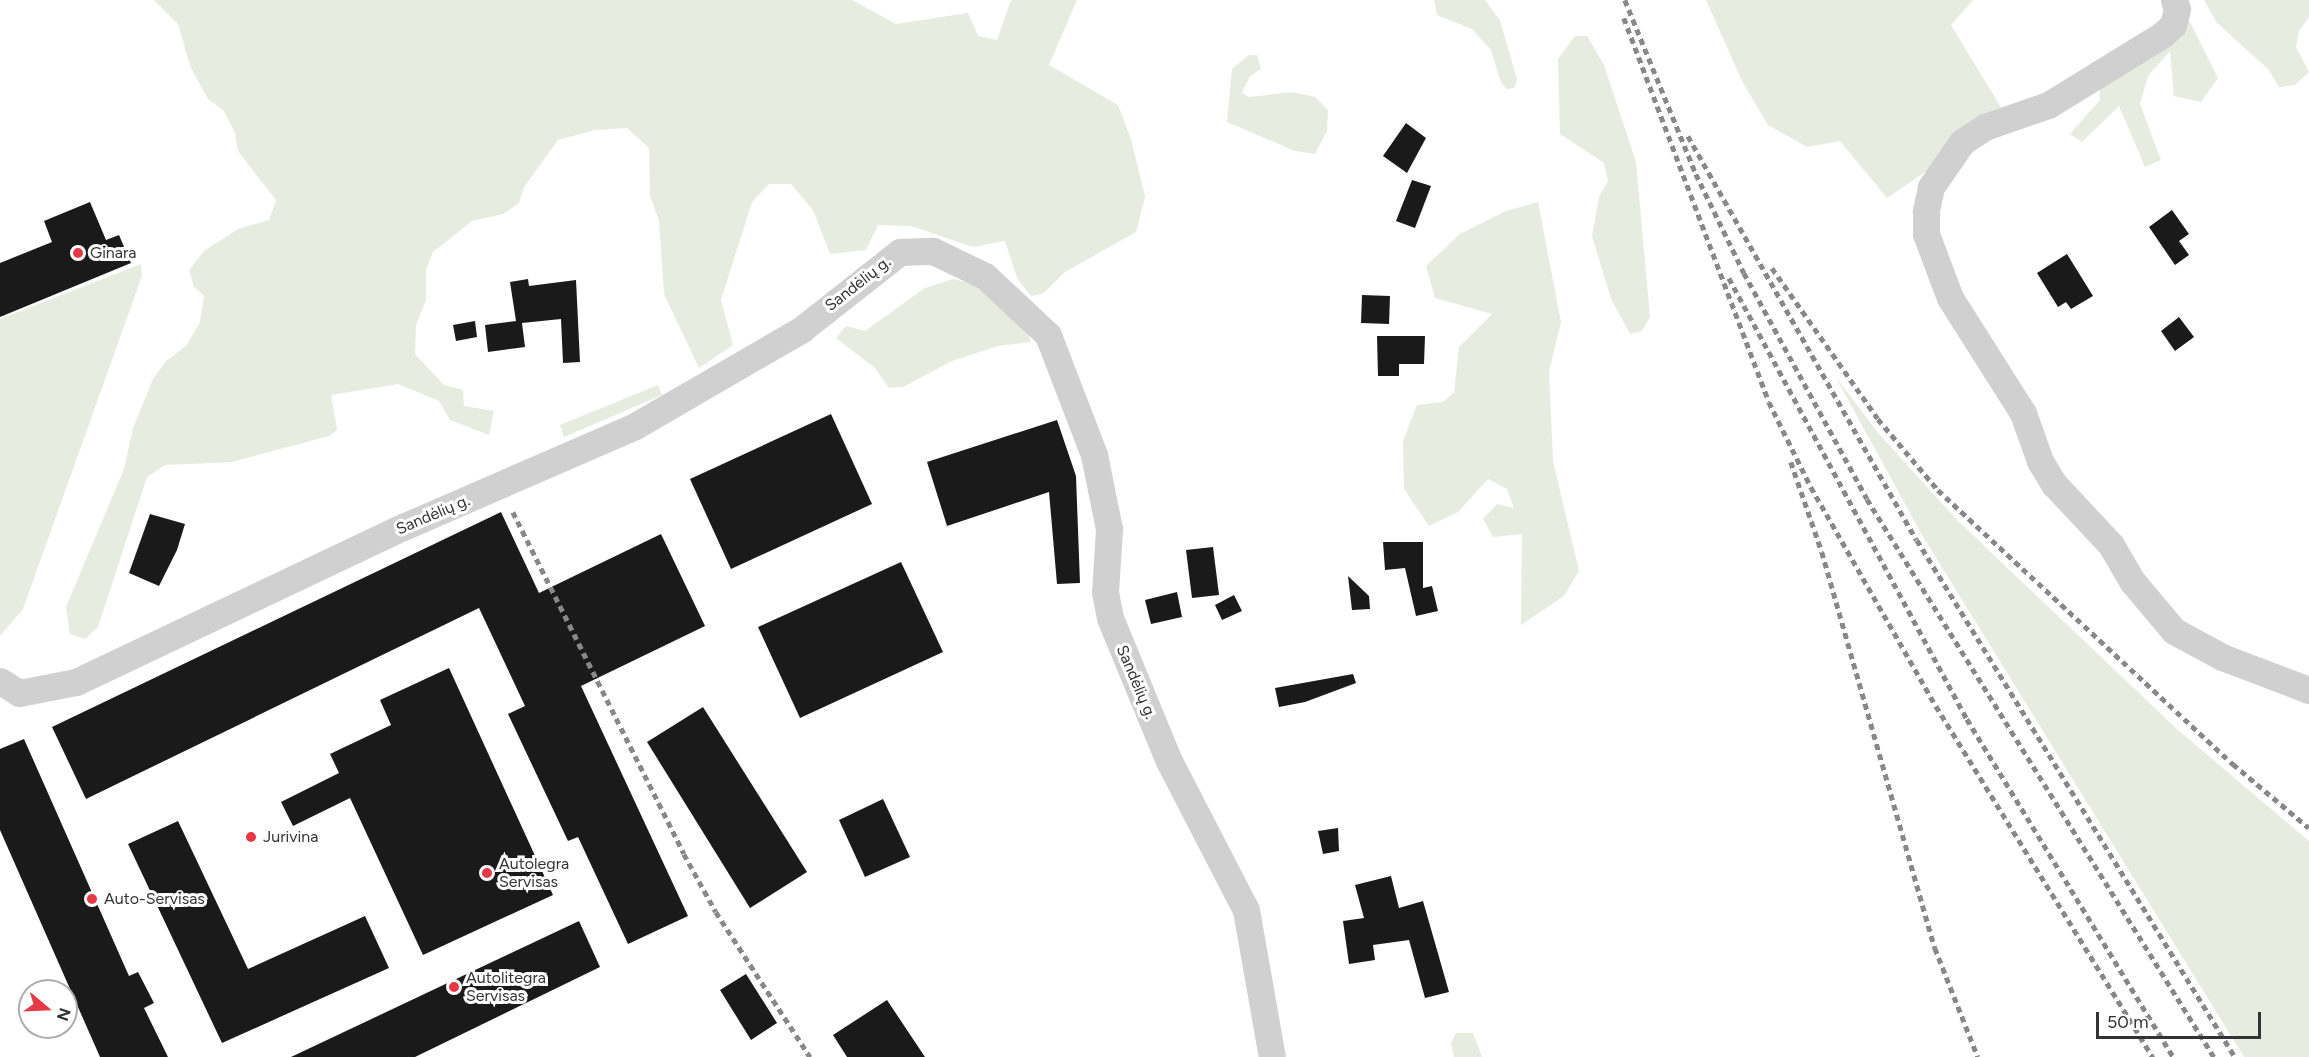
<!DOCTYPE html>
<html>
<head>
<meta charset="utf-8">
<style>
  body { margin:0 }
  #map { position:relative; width:2309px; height:1057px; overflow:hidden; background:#fff; font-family:Figtree,sans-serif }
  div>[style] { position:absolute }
  .green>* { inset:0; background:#e6ecdf }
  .building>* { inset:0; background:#1a1a1a }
  .minor>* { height:27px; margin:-13.5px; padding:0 13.5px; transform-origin:13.5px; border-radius:13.5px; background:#d0d0d0 }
  .rail>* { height:4.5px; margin-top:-2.25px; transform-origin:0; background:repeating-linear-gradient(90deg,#888 0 6px,transparent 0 10.5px) }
  .dots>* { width:16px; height:16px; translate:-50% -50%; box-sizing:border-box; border:3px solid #fff; border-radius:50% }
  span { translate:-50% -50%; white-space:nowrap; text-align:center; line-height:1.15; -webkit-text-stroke:6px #fff; paint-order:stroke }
  .poi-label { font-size:16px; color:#333 }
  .left { translate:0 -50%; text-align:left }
  .street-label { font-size:16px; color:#333 }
  .north { position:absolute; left:18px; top:979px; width:60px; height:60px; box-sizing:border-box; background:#fff; border:2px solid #adadad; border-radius:50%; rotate:109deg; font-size:16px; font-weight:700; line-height:24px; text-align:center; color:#333 }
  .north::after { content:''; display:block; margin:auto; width:21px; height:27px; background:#e63946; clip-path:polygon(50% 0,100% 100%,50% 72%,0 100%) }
  .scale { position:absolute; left:2096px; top:1012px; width:165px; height:27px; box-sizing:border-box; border:3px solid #333; border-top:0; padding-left:8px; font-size:18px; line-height:21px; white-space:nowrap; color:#333; -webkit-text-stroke:4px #fff; paint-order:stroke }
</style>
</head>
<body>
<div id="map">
  <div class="green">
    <div style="clip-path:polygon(154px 0,852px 0,896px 24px,968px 13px,978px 36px,997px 40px,1011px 0,1077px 0,1049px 65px,1118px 105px,1131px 139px,1145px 197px,1136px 232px,1065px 272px,1044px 293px,1031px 296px,1017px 278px,1005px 241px,973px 247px,911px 226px,878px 225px,866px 250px,830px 254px,813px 210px,791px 184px,769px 184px,752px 202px,721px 300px,733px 345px,699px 368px,664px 294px,659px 221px,650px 196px,649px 148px,627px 128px,595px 130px,558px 140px,524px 187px,519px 203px,503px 214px,472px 221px,433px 252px,426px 270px,426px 300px,416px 325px,415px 354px,444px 385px,463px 390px,464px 406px,494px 411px,489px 435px,450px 420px,439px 401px,398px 384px,331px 395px,337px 430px,329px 436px,232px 462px,165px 465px,147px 477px,98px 627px,85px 639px,70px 634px,66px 607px,124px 469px,133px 428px,153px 379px,166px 361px,186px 346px,200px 322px,204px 296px,194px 287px,189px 270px,204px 251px,238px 229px,269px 220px,276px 200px,238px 151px,235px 133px,224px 111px,208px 99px,190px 66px,178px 24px)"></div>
    <div style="clip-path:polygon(1434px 0,1485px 0,1500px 20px,1517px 80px,1514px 88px,1507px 89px,1501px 83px,1491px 50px,1472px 29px,1437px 15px)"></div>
    <div style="clip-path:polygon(1706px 0,1973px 0,1951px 25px,2002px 109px,1937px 164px,1887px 198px,1840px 141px,1807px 147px,1768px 125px,1742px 81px)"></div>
    <div style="clip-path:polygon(2179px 0,2218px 78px,2201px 102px,2174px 96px,2170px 51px,2148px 76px,2140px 104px,2161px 160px,2145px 167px,2119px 106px,2082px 142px,2070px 134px,2100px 100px,2098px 68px,2147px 34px)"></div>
    <div style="clip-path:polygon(2204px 0,2309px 0,2309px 17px,2299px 31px,2296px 47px,2309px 72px,2295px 85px,2279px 87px,2268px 69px,2217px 23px)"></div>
    <div style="clip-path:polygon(1575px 36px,1587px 36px,1604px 65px,1636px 162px,1650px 317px,1642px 331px,1630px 334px,1611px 299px,1592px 236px,1599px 197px,1608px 181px,1604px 163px,1560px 134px,1558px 59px)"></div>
    <div style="clip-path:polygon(1249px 55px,1257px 55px,1261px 69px,1250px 76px,1242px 93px,1249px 97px,1293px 92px,1315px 97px,1328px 110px,1327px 131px,1315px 154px,1295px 151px,1227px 122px,1232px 69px)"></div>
    <div style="clip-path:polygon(1538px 202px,1561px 322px,1549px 372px,1553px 461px,1579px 571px,1564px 596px,1521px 625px,1522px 534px,1493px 537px,1483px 519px,1497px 504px,1514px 508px,1507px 489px,1488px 479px,1458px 512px,1429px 526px,1404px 489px,1403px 441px,1417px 405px,1443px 402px,1454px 392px,1459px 347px,1492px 314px,1435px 298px,1426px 266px,1460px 234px,1506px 211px)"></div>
    <div style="clip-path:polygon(141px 264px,142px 276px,23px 609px,0 636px,0 319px)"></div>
    <div style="clip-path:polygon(953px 279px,980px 285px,1027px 330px,1031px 342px,998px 346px,952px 361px,903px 387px,889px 388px,875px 368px,836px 338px,846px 326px,865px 331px,925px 288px)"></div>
    <div style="clip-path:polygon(1835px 376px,1879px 434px,1957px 520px,2178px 730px,2309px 841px,2309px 1057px,2244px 1057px,1922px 535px)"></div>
    <div style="clip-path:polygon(658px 385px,662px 395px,564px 437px,560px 425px)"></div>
    <div style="clip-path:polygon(1456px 1033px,1473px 1033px,1482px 1057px,1454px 1057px,1451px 1043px)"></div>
  </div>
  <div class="building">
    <div style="clip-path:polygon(1406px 123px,1426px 138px,1407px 173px,1383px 156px)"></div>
    <div style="clip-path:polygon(1412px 180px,1431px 186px,1415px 228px,1396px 221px)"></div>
    <div style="clip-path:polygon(90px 202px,106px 240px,119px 235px,131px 263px,0 317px,0 263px,52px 242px,44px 221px)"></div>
    <div style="clip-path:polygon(2172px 210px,2189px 234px,2179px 241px,2189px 255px,2175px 265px,2149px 227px)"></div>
    <div style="clip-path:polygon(2067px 254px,2093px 296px,2071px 309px,2066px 302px,2058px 307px,2037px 273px)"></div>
    <div style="clip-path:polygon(528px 279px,529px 286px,576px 280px,580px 362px,563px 363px,561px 319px,522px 323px,525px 347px,488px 352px,485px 325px,516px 321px,510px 282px)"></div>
    <div style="clip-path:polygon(1362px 295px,1390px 296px,1389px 324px,1361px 323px)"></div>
    <div style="clip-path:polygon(2179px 317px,2194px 337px,2175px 351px,2161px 331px)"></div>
    <div style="clip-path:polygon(475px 321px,477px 337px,456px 341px,453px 325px)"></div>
    <div style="clip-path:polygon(1377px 336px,1425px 336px,1424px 364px,1399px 364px,1399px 376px,1378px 376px)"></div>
    <div style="clip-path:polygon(831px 414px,872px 504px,731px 569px,690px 479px)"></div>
    <div style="clip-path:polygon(1057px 420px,1076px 476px,1080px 583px,1057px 584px,1049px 492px,947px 526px,927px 462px)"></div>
    <div style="clip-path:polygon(501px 512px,539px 593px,661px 534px,705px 626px,581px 686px,688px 916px,628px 944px,578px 837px,568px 841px,508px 714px,525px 706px,479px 608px,86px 799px,52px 727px)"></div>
    <div style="clip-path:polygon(150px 514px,185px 524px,177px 550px,159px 586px,129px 573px)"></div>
    <div style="clip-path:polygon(1383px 542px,1423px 542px,1423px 588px,1432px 586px,1438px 611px,1416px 616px,1405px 568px,1385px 570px)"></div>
    <div style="clip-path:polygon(1213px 547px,1219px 595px,1192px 598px,1186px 550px)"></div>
    <div style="clip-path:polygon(901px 562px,943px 652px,800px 718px,758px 627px)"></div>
    <div style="clip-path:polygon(1348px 576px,1369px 596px,1370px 609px,1352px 610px)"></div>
    <div style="clip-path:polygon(1177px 592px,1182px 617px,1151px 624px,1145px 600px)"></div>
    <div style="clip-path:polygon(1234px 595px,1242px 611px,1222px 620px,1215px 605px)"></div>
    <div style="clip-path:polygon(449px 668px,553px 895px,423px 955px,350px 798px,293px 826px,281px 802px,339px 773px,330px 754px,391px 725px,380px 700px)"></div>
    <div style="clip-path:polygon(1353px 674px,1356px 683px,1305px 702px,1279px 707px,1275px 688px)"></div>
    <div style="clip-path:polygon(703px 707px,807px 872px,750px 908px,647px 742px)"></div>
    <div style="clip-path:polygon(24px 739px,129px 976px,138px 972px,154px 1003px,144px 1008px,168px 1057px,100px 1057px,0 830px,0 749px)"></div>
    <div style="clip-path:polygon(883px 799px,910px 857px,865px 877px,839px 820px)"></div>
    <div style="clip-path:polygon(178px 821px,248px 969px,365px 916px,389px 968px,222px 1043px,128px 844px)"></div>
    <div style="clip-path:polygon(1338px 828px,1339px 851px,1323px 854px,1318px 831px)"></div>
    <div style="clip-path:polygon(1391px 876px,1399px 908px,1423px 901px,1449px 992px,1425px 998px,1409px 940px,1373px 945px,1375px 960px,1349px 964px,1343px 921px,1364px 918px,1355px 885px)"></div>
    <div style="clip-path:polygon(579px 921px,600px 967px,415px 1057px,291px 1057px)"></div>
    <div style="clip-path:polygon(746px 974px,777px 1023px,751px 1040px,720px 990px)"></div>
    <div style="clip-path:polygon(887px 1000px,925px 1057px,847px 1057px,833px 1035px)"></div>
  </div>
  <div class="minor">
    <div style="left:2174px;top:0;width:9px;rotate:72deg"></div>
    <div style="left:2177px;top:9px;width:16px;rotate:104deg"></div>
    <div style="left:2173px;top:25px;width:15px;rotate:138deg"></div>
    <div style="left:2162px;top:35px;width:134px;rotate:148.4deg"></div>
    <div style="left:2048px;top:105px;width:67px;rotate:160.8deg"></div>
    <div style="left:1985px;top:127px;width:27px;rotate:147deg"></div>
    <div style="left:1962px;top:142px;width:55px;rotate:124.6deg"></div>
    <div style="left:1931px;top:187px;width:25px;rotate:102deg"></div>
    <div style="left:1926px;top:211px;width:23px;rotate:90deg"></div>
    <div style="left:1926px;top:234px;width:68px;rotate:69.4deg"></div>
    <div style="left:1950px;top:298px;width:136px;rotate:57.6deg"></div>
    <div style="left:2023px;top:413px;width:51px;rotate:70.5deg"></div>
    <div style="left:2040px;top:461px;width:27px;rotate:59deg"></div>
    <div style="left:2054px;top:484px;width:83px;rotate:46.9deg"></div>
    <div style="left:2111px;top:545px;width:42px;rotate:59.7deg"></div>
    <div style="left:2132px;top:581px;width:65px;rotate:50deg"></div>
    <div style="left:2174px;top:631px;width:55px;rotate:28.4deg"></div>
    <div style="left:2222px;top:657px;width:93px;rotate:20.8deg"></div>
    <div style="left:0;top:681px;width:22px;rotate:32deg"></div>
    <div style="left:19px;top:693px;width:58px;rotate:-10.9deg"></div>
    <div style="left:76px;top:682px;width:362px;rotate:-25.4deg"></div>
    <div style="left:403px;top:527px;width:253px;rotate:-23.5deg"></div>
    <div style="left:635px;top:426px;width:193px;rotate:-30.1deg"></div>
    <div style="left:802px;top:329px;width:125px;rotate:-38.2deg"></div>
    <div style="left:900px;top:252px;width:33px;rotate:-2deg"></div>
    <div style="left:933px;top:251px;width:58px;rotate:25.7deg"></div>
    <div style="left:985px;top:276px;width:86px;rotate:43.1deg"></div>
    <div style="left:1048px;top:335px;width:129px;rotate:69deg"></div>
    <div style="left:1094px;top:455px;width:76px;rotate:78.5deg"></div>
    <div style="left:1109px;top:529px;width:63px;rotate:93.6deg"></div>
    <div style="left:1105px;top:592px;width:26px;rotate:79deg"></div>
    <div style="left:1110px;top:618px;width:152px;rotate:67.6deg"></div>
    <div style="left:1168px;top:759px;width:170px;rotate:62.7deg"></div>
    <div style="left:1246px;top:910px;width:149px;rotate:80deg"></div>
  </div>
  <div class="rail">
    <div style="left:1625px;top:0;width:188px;rotate:67.8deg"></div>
    <div style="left:1696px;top:174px;width:110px;rotate:64.1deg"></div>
    <div style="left:1744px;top:273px;width:257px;rotate:61.4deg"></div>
    <div style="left:1867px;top:499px;width:657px;rotate:58.12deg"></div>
    <div style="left:1624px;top:18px;width:410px;rotate:69.3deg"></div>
    <div style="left:1769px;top:402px;width:95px;rotate:63.7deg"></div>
    <div style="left:1811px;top:487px;width:252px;rotate:60.3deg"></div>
    <div style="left:1936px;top:706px;width:413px;rotate:58.3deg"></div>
    <div style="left:1688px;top:136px;width:464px;rotate:60.5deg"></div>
    <div style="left:1917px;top:540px;width:607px;rotate:58.4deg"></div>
    <div style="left:1772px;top:268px;width:184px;rotate:54.9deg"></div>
    <div style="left:1878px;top:419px;width:93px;rotate:49.8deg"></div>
    <div style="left:1938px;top:490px;width:403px;rotate:42.9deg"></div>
    <div style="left:2233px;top:764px;width:99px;rotate:40.1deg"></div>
    <div style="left:1729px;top:278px;width:501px;rotate:61.65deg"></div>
    <div style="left:1967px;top:719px;width:396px;rotate:58.6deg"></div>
    <div style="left:1791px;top:462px;width:95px;rotate:71deg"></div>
    <div style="left:1822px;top:552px;width:412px;rotate:74.1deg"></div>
    <div style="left:1935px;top:948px;width:117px;rotate:68.5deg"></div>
    <div style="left:513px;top:512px;width:382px;rotate:63.4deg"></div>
    <div style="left:684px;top:854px;width:66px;rotate:61.1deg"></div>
    <div style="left:716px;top:912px;width:173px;rotate:57deg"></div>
  </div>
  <div class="dots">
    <div style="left:78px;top:253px;background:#e63946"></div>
    <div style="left:251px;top:837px;background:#e63946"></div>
    <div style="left:487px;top:873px;background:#e63946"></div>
    <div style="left:92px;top:899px;background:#e63946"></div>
    <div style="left:454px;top:987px;background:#e63946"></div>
  </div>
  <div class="poi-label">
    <span class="left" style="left:90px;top:253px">Ginara</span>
    <span class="left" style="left:263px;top:837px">Jurivina</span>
    <span class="left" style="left:499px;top:873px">Autolegra<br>Servisas</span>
    <span class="left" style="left:104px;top:899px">Auto-Servisas</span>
    <span class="left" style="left:466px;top:987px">Autolitegra<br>Servisas</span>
  </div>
  <div class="street-label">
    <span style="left:858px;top:284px;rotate:-38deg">Sandėlių g.</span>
    <span style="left:433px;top:515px;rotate:-23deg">Sandėlių g.</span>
    <span style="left:1136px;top:682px;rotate:67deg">Sandėlių g.</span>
  </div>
  <div class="north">N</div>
  <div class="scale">50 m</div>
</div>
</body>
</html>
